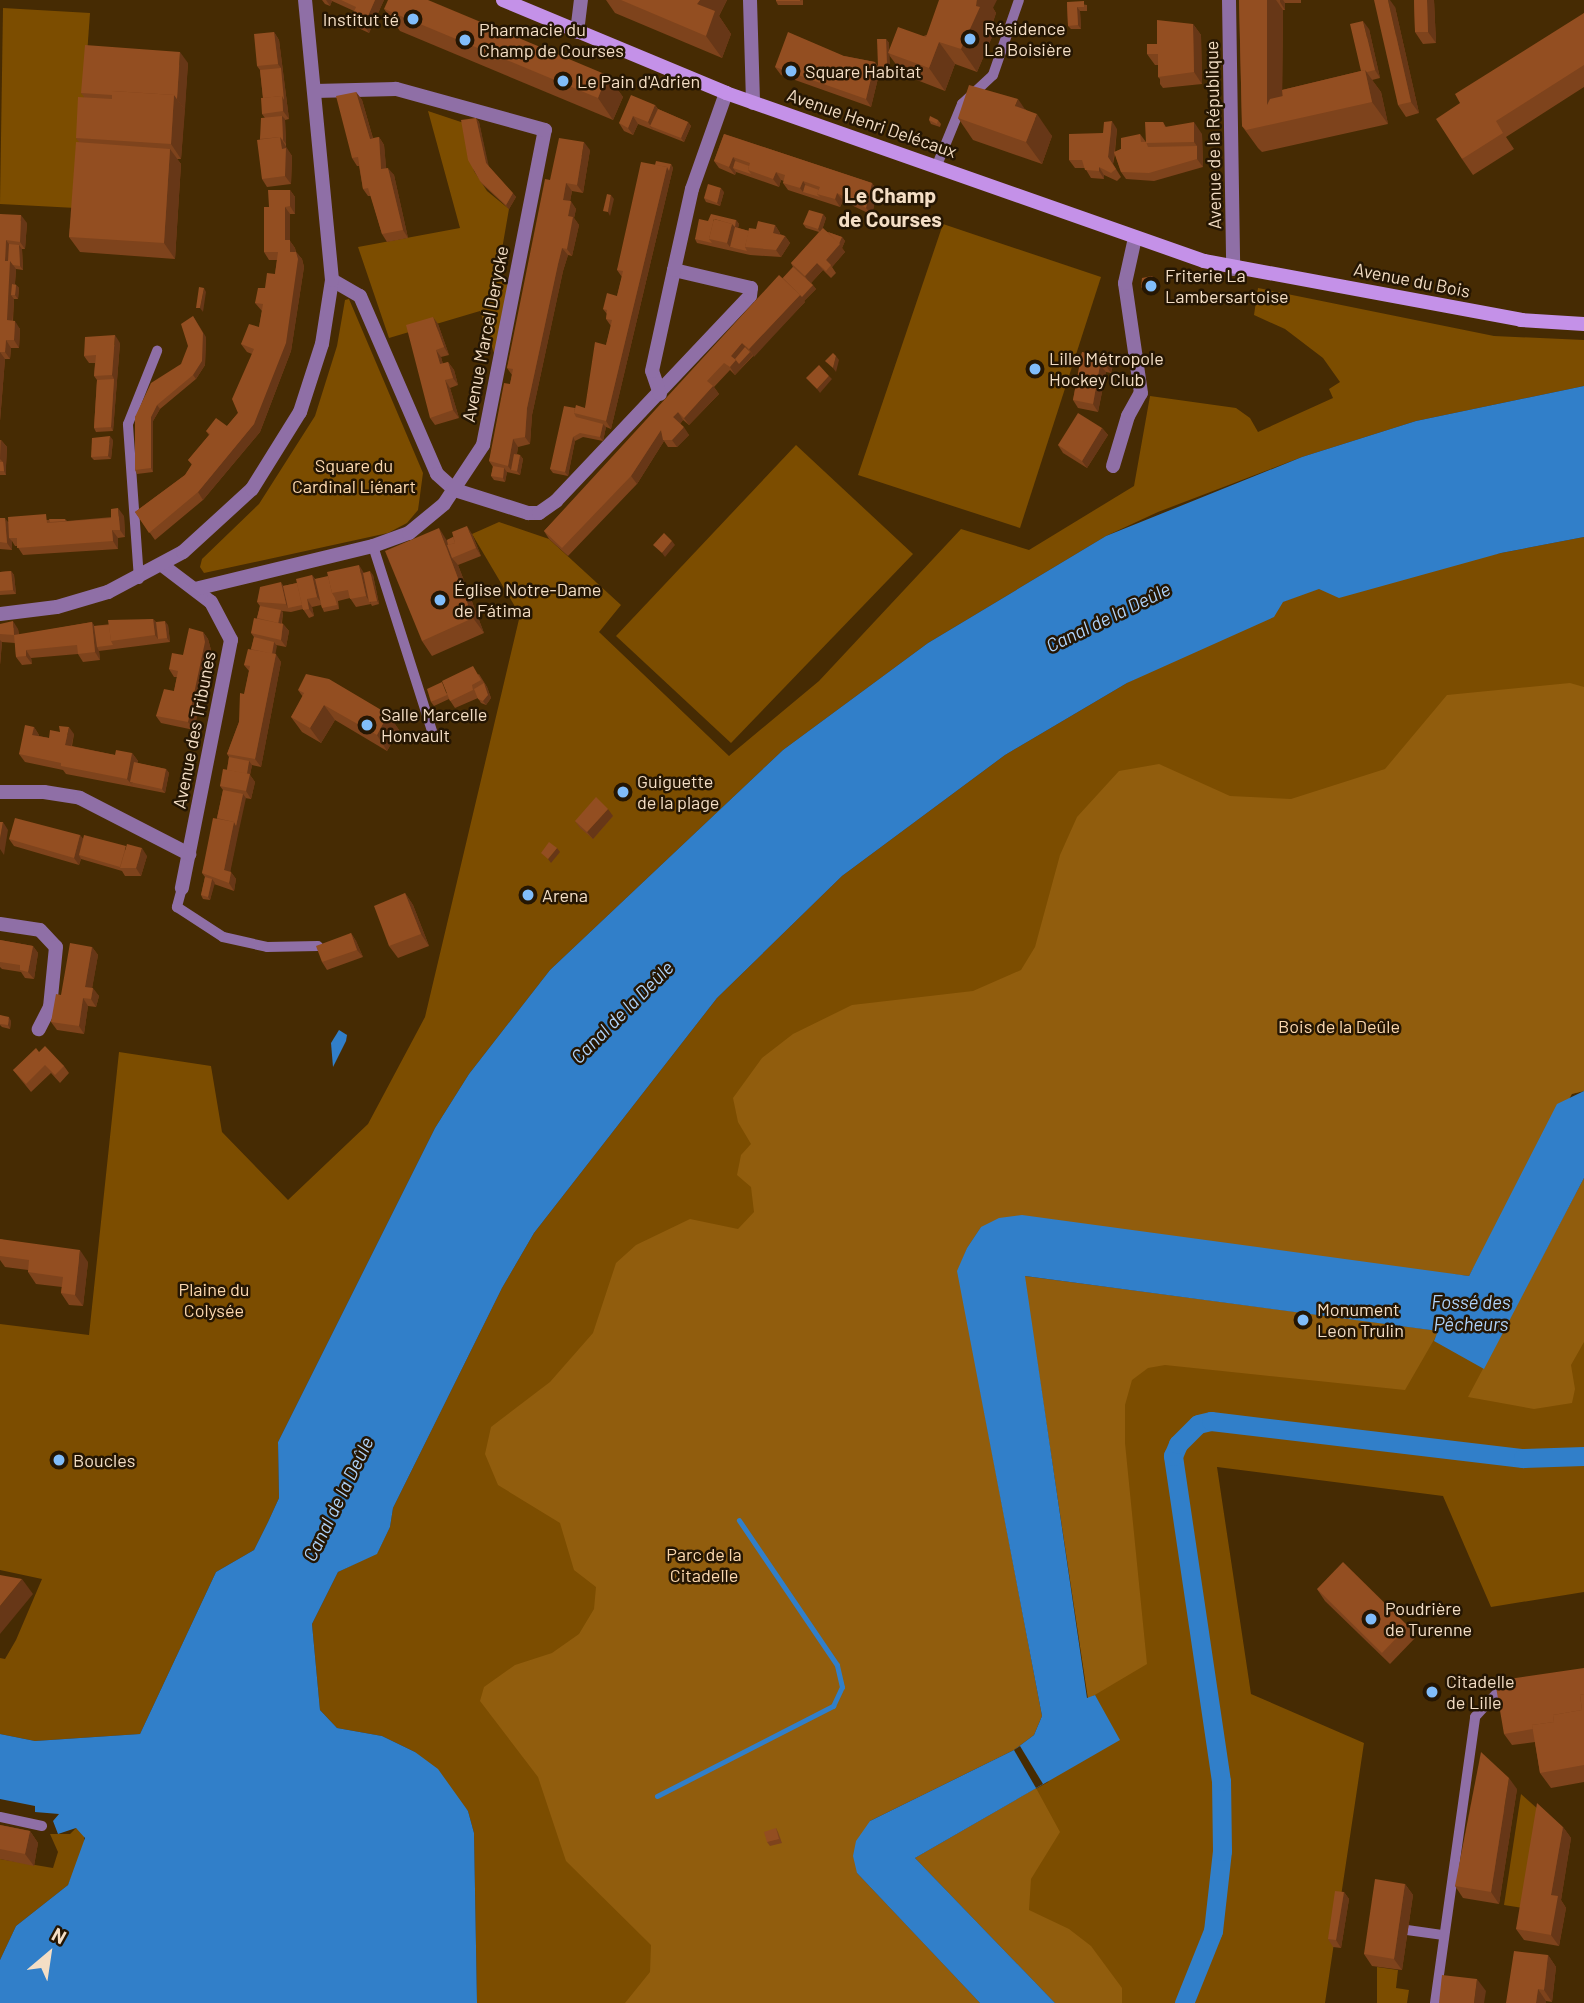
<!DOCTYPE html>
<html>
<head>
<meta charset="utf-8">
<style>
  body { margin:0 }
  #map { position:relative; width:1584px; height:2003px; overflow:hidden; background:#462b03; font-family:Barlow,sans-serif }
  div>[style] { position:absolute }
  .green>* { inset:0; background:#7c4d00 }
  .forest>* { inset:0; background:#915d0d }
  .water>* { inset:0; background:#317fc9 }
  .pier>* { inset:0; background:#462b03 }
  .stream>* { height:5px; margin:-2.5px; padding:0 2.5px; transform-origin:2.5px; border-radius:2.5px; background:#317fc9 }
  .canal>* { height:19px; margin:-9.5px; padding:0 9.5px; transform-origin:9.5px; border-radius:9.5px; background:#317fc9 }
  .lane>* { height:10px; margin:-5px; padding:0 5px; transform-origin:5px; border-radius:5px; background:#8f6fa6 }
  .street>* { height:14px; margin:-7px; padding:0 7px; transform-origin:7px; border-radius:7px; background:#8f6fa6 }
  .secondary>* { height:14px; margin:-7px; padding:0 7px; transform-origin:7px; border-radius:7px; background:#c491e8 }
  .wall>* { inset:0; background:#7e431c }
  .shaded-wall>* { inset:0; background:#673717 }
  .building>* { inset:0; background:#934e21 }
  .dots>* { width:19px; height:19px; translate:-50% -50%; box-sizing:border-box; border:4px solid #251603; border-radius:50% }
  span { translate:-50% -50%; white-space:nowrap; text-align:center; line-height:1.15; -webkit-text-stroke:5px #251603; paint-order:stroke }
  .poi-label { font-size:18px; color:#f4dec5 }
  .right { translate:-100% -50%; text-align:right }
  .left { translate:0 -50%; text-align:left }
  .street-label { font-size:18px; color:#f4dec5 }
  .park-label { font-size:18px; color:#fdd9b0 }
  .water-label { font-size:19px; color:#afd3fa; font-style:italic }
  .quarter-label { font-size:21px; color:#f4dec5; font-weight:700 }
  .north { position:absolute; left:14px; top:1919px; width:70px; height:70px; -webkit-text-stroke:5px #251603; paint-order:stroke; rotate:29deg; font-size:19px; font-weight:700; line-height:28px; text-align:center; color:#f4dec5 }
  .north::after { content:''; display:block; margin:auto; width:24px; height:32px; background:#f4dec5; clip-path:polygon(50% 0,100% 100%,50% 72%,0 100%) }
</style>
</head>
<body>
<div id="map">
  <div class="green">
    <div style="clip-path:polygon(3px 8px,90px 13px,76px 208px,0 204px)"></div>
    <div style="clip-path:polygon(428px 111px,464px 123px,474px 171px,487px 191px,509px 209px,497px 278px,509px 286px,497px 362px,480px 311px,389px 338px,358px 247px,460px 228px)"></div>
    <div style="clip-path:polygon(943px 224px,1101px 277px,1020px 528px,858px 475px)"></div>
    <div style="clip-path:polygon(1258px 288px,1494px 336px,1584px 340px,1584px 386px,1416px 421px,1302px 457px,1158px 512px,1106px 536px,928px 643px,783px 750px,550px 970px,469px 1074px,435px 1128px,278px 1442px,279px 1498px,268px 1522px,254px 1550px,216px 1572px,140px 1734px,35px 1741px,0 1734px,0 1658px,5px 1659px,16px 1640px,42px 1579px,0 1570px,0 1324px,89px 1335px,119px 1052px,211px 1066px,222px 1132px,288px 1200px,368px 1124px,425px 1017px,520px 615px,472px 534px,499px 522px,549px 539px,621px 605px,599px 632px,729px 756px,819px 681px,961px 529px,1029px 550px,1134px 486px,1150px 396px,1236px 408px,1250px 418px,1258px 432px,1333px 398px,1329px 389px,1340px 382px,1323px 358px,1285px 329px,1254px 315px)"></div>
    <div style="clip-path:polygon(349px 299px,423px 473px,418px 510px,407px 523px,388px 533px,204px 573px,200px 567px,202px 559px,259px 504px,315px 416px,337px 346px,345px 300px)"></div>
    <div style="clip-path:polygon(796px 445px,913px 554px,731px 743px,616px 636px)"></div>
    <div style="clip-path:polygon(1584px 537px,1584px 1091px,1022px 1215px,857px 1873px,980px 2003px,477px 2003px,474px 1833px,468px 1811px,415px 1752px,382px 1736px,337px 1728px,320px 1710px,312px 1624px,338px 1572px,377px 1553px,390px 1527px,393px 1508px,502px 1288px,534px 1233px,717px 998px,842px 876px,1005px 755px,1127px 683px,1282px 602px,1319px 588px)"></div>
    <div style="clip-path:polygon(1584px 1178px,1584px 1592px,1491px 1607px,1443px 1496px,1217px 1467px,1251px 1694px,1364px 1743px,1325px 2003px,1055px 2003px,915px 1858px,1048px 1782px,1095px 1695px,1024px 1276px,1439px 1331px,1484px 1369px)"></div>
    <div style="clip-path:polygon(1521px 1794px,1539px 1810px,1523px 1908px,1504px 1905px)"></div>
    <div style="clip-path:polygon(76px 1828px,84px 1834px,84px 1848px,68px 1885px,16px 1926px,0 1960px,0 1859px,53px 1868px,58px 1852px,50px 1834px,70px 1834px)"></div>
    <div style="clip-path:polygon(1377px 1967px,1398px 1970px,1396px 1988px,1409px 1990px,1407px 2003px,1377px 2003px)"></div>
  </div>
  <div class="forest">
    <div style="clip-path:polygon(1570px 683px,1584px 687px,1584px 1091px,1572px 1094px,1469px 1276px,981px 1227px,967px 1248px,958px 1271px,1042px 1716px,1034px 1735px,1014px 1750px,870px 1821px,857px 1873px,980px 2003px,625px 2003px,650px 1972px,651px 1945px,566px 1861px,538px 1777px,480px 1701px,484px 1687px,515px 1665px,552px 1653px,579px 1634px,594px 1609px,596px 1587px,574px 1570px,560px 1523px,498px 1485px,485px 1454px,491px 1427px,550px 1382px,593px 1333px,616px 1263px,636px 1245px,690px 1219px,738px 1229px,754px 1212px,751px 1187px,737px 1175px,741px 1155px,751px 1144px,738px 1122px,733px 1098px,762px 1058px,793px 1034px,852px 1005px,973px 991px,1021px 970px,1035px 947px,1060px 855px,1077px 817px,1119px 771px,1159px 764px,1230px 796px,1291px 799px,1385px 769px,1447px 695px)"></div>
    <div style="clip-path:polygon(1584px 1178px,1584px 1342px,1571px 1365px,1575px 1389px,1572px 1403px,1534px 1409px,1468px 1397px)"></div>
    <div style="clip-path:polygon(1024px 1276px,1439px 1331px,1405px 1390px,1165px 1365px,1148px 1368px,1132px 1380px,1125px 1405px,1125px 1443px,1147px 1664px,1088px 1699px)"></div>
    <div style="clip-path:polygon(1036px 1788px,1060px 1832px,1031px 1879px,1029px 1910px,1069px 1929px,1091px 1946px,1122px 1988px,1122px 2003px,1055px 2003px,915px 1858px)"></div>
  </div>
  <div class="water">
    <div style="clip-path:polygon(1584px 386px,1584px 537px,1501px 553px,1339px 598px,1319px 589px,1283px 602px,1274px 617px,1127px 683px,1005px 755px,842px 876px,717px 998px,534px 1233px,502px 1288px,393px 1508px,390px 1527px,377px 1554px,338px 1572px,312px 1624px,320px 1710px,337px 1728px,382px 1736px,415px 1752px,438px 1769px,468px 1811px,474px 1833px,477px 2003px,0 2003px,0 1960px,16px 1926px,68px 1885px,85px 1838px,76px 1828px,58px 1834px,53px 1821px,59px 1814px,35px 1812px,35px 1806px,0 1799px,0 1734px,35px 1741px,140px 1734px,216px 1572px,254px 1550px,268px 1522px,279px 1498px,278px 1442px,435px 1128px,469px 1074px,550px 970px,783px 750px,928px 643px,1106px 536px,1302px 457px,1416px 421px)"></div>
    <div style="clip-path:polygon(339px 1030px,347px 1035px,346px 1041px,333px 1067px,331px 1043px)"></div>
    <div style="clip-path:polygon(1584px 1091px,1584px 1178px,1484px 1369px,1434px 1341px,1438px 1331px,1025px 1276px,1087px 1698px,1095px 1695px,1120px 1740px,915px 1858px,1055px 2003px,980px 2003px,857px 1873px,853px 1856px,856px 1841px,870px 1821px,1014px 1750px,1034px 1735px,1042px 1716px,957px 1271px,967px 1248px,981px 1227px,999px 1218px,1022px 1215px,1469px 1276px,1557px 1104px)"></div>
  </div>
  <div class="pier">
    <div style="clip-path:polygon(1020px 1746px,1043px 1784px,1036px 1788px,1014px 1750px)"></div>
  </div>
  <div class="stream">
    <div style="left:657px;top:1796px;width:198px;rotate:-27.1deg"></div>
    <div style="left:833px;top:1706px;width:21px;rotate:-65deg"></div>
    <div style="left:842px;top:1687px;width:23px;rotate:-103deg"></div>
    <div style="left:837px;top:1665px;width:175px;rotate:-124.1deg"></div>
  </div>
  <div class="canal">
    <div style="left:1184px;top:2003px;width:78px;rotate:-68.1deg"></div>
    <div style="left:1213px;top:1931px;width:81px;rotate:-83.6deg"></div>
    <div style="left:1222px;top:1851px;width:70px;rotate:-90.8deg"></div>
    <div style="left:1221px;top:1781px;width:329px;rotate:-98.4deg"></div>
    <div style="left:1173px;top:1456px;width:13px;rotate:-67deg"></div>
    <div style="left:1178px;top:1444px;width:28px;rotate:-45deg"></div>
    <div style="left:1198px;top:1424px;width:13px;rotate:-13deg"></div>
    <div style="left:1211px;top:1421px;width:314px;rotate:6.8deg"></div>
    <div style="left:1523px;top:1458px;width:61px;rotate:-1.9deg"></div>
  </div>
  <div class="lane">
    <div style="left:937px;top:165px;width:66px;rotate:-67.7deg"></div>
    <div style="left:962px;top:104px;width:42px;rotate:-43.1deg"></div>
    <div style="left:993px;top:75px;width:79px;rotate:-70.9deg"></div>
    <div style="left:373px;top:546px;width:197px;rotate:72.3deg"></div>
    <div style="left:139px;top:579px;width:155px;rotate:-94.1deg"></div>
    <div style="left:128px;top:424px;width:79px;rotate:-68.3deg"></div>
    <div style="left:182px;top:888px;width:20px;rotate:105deg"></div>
    <div style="left:177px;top:907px;width:55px;rotate:33.1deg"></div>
    <div style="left:223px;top:937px;width:45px;rotate:12.8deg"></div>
    <div style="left:267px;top:947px;width:51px;rotate:-1.1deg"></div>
    <div style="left:0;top:1817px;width:43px;rotate:12.1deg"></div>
    <div style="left:1407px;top:1930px;width:37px;rotate:8deg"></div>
    <div style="left:1435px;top:2003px;width:289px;rotate:-82deg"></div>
    <div style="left:1475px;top:1717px;width:46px;rotate:-47.6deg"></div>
  </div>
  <div class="street">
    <div style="left:750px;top:0;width:103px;rotate:88.3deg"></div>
    <div style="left:1229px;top:0;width:269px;rotate:89.1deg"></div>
    <div style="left:577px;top:32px;width:32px;rotate:-83deg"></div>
    <div style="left:332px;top:280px;width:32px;rotate:30deg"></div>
    <div style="left:360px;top:296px;width:194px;rotate:66.6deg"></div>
    <div style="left:437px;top:474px;width:24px;rotate:42deg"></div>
    <div style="left:455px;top:490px;width:77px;rotate:17.5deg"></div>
    <div style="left:528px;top:513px;width:11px"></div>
    <div style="left:539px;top:513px;width:21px;rotate:-35deg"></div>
    <div style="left:556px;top:501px;width:282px;rotate:-46.6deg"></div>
    <div style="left:750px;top:296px;width:8px;rotate:-83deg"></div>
    <div style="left:751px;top:288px;width:79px;rotate:-166.8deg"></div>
    <div style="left:660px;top:394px;width:24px;rotate:-109deg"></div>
    <div style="left:652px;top:371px;width:103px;rotate:-77.7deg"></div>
    <div style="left:674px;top:270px;width:83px;rotate:-77.5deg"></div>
    <div style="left:692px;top:189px;width:102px;rotate:-70.5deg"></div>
    <div style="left:1113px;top:466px;width:52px;rotate:-73.3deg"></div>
    <div style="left:1128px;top:416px;width:26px;rotate:-61deg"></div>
    <div style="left:1141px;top:393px;width:111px;rotate:-98.3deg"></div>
    <div style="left:1125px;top:283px;width:46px;rotate:-77.5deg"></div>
    <div style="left:162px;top:565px;width:61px;rotate:37.1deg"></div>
    <div style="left:211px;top:602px;width:43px;rotate:62.2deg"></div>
    <div style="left:231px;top:640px;width:253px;rotate:101.2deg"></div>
    <div style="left:195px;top:589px;width:183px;rotate:-13.6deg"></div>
    <div style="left:373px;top:546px;width:38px;rotate:-20deg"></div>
    <div style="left:409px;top:533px;width:45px;rotate:-39.6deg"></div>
    <div style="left:444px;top:504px;width:71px;rotate:-56.5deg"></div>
    <div style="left:483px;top:445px;width:321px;rotate:-78.9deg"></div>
    <div style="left:545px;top:130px;width:155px;rotate:-164.6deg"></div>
    <div style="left:396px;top:89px;width:81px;rotate:178.6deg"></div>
    <div style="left:0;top:614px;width:57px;rotate:-7deg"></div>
    <div style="left:57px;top:607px;width:53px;rotate:-16.4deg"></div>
    <div style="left:108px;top:592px;width:85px;rotate:-28.1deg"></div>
    <div style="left:183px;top:552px;width:93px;rotate:-42.4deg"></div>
    <div style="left:252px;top:489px;width:91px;rotate:-58.1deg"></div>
    <div style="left:300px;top:412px;width:71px;rotate:-72.1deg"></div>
    <div style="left:322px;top:344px;width:65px;rotate:-81.1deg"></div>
    <div style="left:332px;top:280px;width:281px;rotate:-95.5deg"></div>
    <div style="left:0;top:792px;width:44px"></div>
    <div style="left:44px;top:792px;width:36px;rotate:9deg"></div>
    <div style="left:80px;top:798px;width:123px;rotate:27.2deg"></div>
    <div style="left:0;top:924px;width:40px;rotate:8.5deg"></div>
    <div style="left:40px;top:930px;width:23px;rotate:47deg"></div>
    <div style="left:56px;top:947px;width:60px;rotate:95.7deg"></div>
    <div style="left:50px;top:1007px;width:25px;rotate:117deg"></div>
  </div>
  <div class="secondary">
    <div style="left:503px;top:0;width:242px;rotate:22.6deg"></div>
    <div style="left:726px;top:93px;width:507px;rotate:19.36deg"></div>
    <div style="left:1204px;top:261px;width:322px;rotate:10.5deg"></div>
    <div style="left:1521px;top:320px;width:63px;rotate:3.6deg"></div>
  </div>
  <div class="wall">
    <div style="clip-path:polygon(322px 0,384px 0,369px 33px,356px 27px,350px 20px,354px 11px,332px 1px,330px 6px,325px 4px)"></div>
    <div style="clip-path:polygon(606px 0,727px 0,719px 16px,731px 34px,722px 58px,615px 13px)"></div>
    <div style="clip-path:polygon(803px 0,803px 5px,778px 5px,776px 1px)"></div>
    <div style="clip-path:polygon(1239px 0,1301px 0,1301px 3px,1285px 3px,1285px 10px,1283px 10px,1282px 90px,1361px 71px,1369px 29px,1380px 78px,1372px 80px,1381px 92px,1388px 124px,1262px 152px,1258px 148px,1242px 126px)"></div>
    <div style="clip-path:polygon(1414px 0,1434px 0,1436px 43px,1423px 44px,1415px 32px)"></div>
    <div style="clip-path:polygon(1067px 2px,1087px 5px,1087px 11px,1080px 11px,1081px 29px,1071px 29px,1068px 26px)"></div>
    <div style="clip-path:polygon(1395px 7px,1419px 113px,1406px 117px,1398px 105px)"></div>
    <div style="clip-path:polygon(993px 8px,996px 13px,992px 25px,995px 30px,977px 72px,955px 64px,945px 91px,904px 75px,889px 55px,890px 69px,880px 70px,871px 107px,781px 75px,775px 67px,844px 56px,875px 62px,878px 66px,886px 39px,889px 43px,889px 50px)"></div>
    <div style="clip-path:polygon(384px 9px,607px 75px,623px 97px,613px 120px,400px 31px)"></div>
    <div style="clip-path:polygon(1584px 13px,1584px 87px,1506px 137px,1514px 149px,1473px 175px,1462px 159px)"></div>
    <div style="clip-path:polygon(1193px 24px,1201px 35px,1202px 84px,1163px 88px,1160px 84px,1160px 79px,1158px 77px,1158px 65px,1155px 65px,1147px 54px,1157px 44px)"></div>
    <div style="clip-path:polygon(274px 32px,279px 40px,289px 119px,285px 120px,286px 144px,286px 148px,292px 156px,291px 184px,267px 187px,262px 179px,260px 139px,265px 118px,262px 114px,263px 98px,260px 70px,257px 66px)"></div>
    <div style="clip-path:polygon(188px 63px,181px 159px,177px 159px,181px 164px,175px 259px,80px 252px,69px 237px,79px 142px,76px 138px,84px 97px,81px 93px)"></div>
    <div style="clip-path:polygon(356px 92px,362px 100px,373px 138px,379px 137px,384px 145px,386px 168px,394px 175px,408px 238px,387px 242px,382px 234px,371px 196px,368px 196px,363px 189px,359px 166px,357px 166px,352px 158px)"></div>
    <div style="clip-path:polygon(655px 105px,658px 109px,688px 122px,691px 126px,684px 142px,638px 124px,633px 135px,624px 131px,619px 123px)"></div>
    <div style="clip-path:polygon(1025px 109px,1052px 136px,1042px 164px,973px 140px,958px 118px)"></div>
    <div style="clip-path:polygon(476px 118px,479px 122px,488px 166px,516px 197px,509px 209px,482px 184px,480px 181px)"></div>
    <div style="clip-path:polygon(929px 120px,938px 120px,941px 124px,940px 127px,931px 124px)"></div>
    <div style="clip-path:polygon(1163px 122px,1166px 127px,1202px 134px,1203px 167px,1154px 181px,1126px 179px,1121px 172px,1115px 154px,1113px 164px,1121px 177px,1117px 181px,1104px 175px,1104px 179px,1091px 178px,1085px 168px,1075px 168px,1069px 160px,1103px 133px,1117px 129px,1115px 152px,1121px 149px,1140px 134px,1146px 142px)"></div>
    <div style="clip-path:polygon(724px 134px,872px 183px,877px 191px,872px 215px,843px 201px,840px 207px,788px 190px,783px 183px,784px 181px,781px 180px,779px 187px,736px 172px,735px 175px,719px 168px,714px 161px)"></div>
    <div style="clip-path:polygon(590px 150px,583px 193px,572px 191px,570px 201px,576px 209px,574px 218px,579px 225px,572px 256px,568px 255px,563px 271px,532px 415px,530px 444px,518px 447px,517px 454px,520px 455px,523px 459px,520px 475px,507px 472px,505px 482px,494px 480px,491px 476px,493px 467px,489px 461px,510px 384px,512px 375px,507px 368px,550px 180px)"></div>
    <div style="clip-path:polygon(671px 164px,673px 168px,611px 429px,606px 427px,603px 441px,583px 437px,575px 441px,568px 476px,553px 473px,550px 469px,575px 408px,585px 408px,606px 345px,611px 326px,606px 319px,607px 314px,603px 309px,617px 296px,622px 277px,617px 270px,655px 165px)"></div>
    <div style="clip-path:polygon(290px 190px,295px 197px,295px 214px,290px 214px,290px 241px,295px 248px,296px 252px,302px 259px,304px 267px,291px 351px,260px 432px,203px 500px,155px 540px,135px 512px,185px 475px,192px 465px,188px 460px,209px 435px,206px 431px,227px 426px,238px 413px,252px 354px,247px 352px,241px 344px,259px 327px,262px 311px,255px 303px,275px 274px,277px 260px,269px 260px,264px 252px,269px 207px)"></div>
    <div style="clip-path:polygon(724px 192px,720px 206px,706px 202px,704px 198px)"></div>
    <div style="clip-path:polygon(0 214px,27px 223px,25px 249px,22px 249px,23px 270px,16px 269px,15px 284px,19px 288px,18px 299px,14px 299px,13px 321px,20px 329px,19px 348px,11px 348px,10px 359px,5px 359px,0 421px)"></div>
    <div style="clip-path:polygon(823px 214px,826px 218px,822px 230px,842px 237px,845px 241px,842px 248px,845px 252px,832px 267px,836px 273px,831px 278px,823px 270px,811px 283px,816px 289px,804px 301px,805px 302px,735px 375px,730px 370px,714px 387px,719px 394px,689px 425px,683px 420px,680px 424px,689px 435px,677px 447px,668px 447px,664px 441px,637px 484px,568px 556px,549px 539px,544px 531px,793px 267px,791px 263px,819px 232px,806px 228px,803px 224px)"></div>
    <div style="clip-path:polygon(736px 220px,739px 224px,738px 228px,749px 231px,775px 225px,780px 233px,780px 234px,785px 236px,790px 243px,781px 257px,750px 255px,697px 243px,695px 239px,708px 221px)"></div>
    <div style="clip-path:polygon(1152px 276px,1155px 279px,1157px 293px,1144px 291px,1141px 287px)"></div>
    <div style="clip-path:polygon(438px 324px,449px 355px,441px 357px,443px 364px,448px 362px,454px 370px,458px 385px,450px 388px,459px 418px,435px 425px,430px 418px)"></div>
    <div style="clip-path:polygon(206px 337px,205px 365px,196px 379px,160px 409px,153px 421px,153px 472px,137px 474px,135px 470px,135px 417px)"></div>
    <div style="clip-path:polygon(120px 343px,113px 431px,96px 432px,94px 428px,97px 380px,94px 376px,95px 363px,89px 363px,84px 356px)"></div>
    <div style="clip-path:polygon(1082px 352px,1113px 365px,1111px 373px,1106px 372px,1098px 412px,1078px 408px,1073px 400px)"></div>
    <div style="clip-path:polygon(1102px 428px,1108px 435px,1087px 468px,1063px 453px,1058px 445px)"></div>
    <div style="clip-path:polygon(0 440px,1px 440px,7px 447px,6px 466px,6px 475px,0 475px)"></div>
    <div style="clip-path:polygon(113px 440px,111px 459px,94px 460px,91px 457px)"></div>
    <div style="clip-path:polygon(124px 516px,125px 537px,118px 538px,118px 549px,23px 555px,17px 546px,15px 546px,12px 541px,12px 550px,0 549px,0 518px,8px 522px,65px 519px,67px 521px)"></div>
    <div style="clip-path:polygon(472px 534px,481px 556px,458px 565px,484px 633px,432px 656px,422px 641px,447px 540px,453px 537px)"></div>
    <div style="clip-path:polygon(11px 571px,14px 575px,16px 594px,0 595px,0 572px)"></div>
    <div style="clip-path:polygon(364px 573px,373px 575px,379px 604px,372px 606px,371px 604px,356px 607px,350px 598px,338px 601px,339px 609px,324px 612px,321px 605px,312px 607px,314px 616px,309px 618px,303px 609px,291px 612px,282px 611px,283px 613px,282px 623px,283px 624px,289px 631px,286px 647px,276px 645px,275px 654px,281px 662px,261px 767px,252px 765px,250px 775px,255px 782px,251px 799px,245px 798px,230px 871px,236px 879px,234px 891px,214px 884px,210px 900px,203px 899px,201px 895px,205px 877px,202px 873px,217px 818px,223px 790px,220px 786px,227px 770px,229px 757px,227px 754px,239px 722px,249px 671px,244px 665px,251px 650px,254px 637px,251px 633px,257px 618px,260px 606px,257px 602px,283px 586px,297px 583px,312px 575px,315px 579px)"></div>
    <div style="clip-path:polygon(153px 619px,156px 622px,168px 625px,170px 642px,99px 651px,100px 660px,83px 662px,78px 654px,31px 658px,32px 664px,22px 665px,16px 657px,15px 643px,2px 642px,0 665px,0 624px,18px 629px,19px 635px,92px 622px,94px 626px)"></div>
    <div style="clip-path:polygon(203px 632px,208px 639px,211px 650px,194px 730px,161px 723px,156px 716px,174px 691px,177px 677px,174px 677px,169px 669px,183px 655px)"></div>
    <div style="clip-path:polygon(479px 674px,487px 687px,491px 698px,486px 705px,481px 703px,478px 698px,455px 708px,449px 699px,434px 706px,431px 702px)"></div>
    <div style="clip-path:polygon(298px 690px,388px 714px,399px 730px,387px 751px,335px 720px,321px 743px,302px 732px,291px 717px,303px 697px)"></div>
    <div style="clip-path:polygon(34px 727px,39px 735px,39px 736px,49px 738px,74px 734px,72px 746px,115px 755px,132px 753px,138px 761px,137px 763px,166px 769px,169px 773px,165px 793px,66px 774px,63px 770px,25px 762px,19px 754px)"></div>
    <div style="clip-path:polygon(613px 816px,593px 839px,580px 828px,575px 821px)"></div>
    <div style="clip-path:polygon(80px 835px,83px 839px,147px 856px,141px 876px,125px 876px,122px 871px,81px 859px,79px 865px,14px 846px,9px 839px)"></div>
    <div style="clip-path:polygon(405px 893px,413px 905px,429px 946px,398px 958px,389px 946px)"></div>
    <div style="clip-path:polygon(351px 933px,356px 941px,363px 957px,327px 970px,322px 962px)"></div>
    <div style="clip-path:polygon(0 940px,33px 946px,38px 953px,34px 979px,25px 978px,21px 972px,2px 969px,0 967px)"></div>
    <div style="clip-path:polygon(92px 947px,98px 955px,92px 988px,99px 996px,96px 1007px,88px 1006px,84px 1034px,57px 1030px,51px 1022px,61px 995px)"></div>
    <div style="clip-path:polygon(0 1015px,11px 1021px,10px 1029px,2px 1027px,0 1025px)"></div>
    <div style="clip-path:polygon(39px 1052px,64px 1066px,69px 1073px,60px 1083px,51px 1073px,31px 1092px,13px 1070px)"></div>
    <div style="clip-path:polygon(0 1239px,88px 1262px,83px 1306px,69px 1305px,61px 1293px,62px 1287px,36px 1284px,28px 1272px,28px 1270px,5px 1267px,0 1260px)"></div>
    <div style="clip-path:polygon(1317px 1589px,1408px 1626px,1416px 1637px,1390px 1664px,1325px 1601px)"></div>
    <div style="clip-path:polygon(1584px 1668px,1584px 1782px,1551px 1788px,1540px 1773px,1535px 1742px,1512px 1745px,1504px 1734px)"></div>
    <div style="clip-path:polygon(1517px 1789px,1499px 1904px,1463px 1898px,1455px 1886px)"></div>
    <div style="clip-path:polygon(0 1825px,30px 1831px,38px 1843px,34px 1866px,0 1859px)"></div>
    <div style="clip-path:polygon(1563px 1827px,1571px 1838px,1561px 1900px,1566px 1908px,1559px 1946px,1524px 1940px,1516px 1929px)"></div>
    <div style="clip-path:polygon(776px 1828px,778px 1832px,782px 1843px,770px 1846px,767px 1842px)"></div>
    <div style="clip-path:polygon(1405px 1884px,1413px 1895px,1402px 1970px,1372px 1966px,1364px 1954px)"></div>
    <div style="clip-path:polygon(1344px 1892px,1349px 1899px,1341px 1948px,1333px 1947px,1328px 1939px)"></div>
    <div style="clip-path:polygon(1548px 1955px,1556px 1967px,1552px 2002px,1546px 2001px,1546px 2003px,1506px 2003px)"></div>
  </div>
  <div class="shaded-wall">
    <div style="clip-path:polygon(326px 0,331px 0,332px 1px,330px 6px)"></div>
    <div style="clip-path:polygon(375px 0,384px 0,369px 33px,364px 25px)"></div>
    <div style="clip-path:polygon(700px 0,727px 0,719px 16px,731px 34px,722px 58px,706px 36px,697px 4px)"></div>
    <div style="clip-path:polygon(977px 0,997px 0,993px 8px,996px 13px,992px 25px,995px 30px,977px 72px,961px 49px)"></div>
    <div style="clip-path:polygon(1267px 0,1276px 0,1283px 10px,1282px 122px,1267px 105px)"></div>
    <div style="clip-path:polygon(1280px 0,1283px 0,1285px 3px,1285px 10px,1280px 2px)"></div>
    <div style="clip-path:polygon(1388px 0,1390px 0,1395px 7px,1419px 113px,1411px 102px)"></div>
    <div style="clip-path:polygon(1427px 0,1434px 0,1436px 43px,1428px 32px)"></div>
    <div style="clip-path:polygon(1077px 7px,1080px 11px,1081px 29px,1078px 25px)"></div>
    <div style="clip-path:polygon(1363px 21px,1369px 29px,1380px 78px,1375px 70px)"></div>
    <div style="clip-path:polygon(1193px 24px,1201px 35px,1202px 84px,1194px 72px)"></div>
    <div style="clip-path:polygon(274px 32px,279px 40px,289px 119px,283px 111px,281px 68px,278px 64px)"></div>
    <div style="clip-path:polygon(886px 39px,889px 43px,890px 69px,887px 66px)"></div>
    <div style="clip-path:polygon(939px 42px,955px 64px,945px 91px,929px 68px)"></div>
    <div style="clip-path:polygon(180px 52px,188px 63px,185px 110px,177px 99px)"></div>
    <div style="clip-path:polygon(875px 62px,880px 70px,871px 107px,866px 99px)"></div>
    <div style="clip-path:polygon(1365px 70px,1381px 92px,1388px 124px,1372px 102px)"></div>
    <div style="clip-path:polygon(607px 75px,623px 97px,613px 120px,598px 98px)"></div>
    <div style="clip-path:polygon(356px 92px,362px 100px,375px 146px,370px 139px)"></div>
    <div style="clip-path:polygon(174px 95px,185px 110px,181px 159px,171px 144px)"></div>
    <div style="clip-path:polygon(1018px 99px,1033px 121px,1015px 106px)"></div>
    <div style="clip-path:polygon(655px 105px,660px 113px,650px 126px,653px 130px,648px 122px)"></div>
    <div style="clip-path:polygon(1037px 114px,1052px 136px,1042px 164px,1026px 142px)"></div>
    <div style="clip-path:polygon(282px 116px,285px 119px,286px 144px,283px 140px)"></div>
    <div style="clip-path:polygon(633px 116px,638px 124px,633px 135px,628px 128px)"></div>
    <div style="clip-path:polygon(476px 118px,479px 122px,489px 167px,486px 163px)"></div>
    <div style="clip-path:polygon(1112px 121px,1117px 129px,1113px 164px,1121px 177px,1108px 157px)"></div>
    <div style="clip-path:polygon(688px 122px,691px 126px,684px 142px,681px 138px)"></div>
    <div style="clip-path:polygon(1194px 122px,1202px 134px,1203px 167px,1197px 159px,1197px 146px,1194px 142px)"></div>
    <div style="clip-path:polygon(280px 137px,292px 156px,291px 184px,285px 176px)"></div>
    <div style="clip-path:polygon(379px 137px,384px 145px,387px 176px,381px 169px)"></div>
    <div style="clip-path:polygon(584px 142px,590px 150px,583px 193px,577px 185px)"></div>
    <div style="clip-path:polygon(170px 149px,181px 164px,175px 259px,164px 243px)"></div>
    <div style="clip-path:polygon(733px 157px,738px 165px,733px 168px,736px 172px,735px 175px,729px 167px)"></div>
    <div style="clip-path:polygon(671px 164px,673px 168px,611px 429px,606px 421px,667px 167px)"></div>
    <div style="clip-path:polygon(1099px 167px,1104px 175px,1104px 179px,1099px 171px)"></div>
    <div style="clip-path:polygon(388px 168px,394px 175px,408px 238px,403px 230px)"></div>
    <div style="clip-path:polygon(776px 172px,781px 180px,779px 187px,773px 179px)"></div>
    <div style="clip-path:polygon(803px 181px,808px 189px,803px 192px,800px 188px)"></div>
    <div style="clip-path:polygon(566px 183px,572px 191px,569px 207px,563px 200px)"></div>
    <div style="clip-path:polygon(872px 183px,877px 191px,872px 215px,866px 208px)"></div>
    <div style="clip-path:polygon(721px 188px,724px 192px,720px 206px,717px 203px)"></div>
    <div style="clip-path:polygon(290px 190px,295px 197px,295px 214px,290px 206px)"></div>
    <div style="clip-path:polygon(513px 193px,516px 197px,509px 209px,506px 205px)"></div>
    <div style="clip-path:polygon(837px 193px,843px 201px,840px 207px,835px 199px)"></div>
    <div style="clip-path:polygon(611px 195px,614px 199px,610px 216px,608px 212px)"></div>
    <div style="clip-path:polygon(571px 201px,576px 209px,574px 218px,579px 225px,572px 256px,567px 249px,568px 216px)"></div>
    <div style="clip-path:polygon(285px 207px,290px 214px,290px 241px,295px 248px,296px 259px,290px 252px,285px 240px)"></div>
    <div style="clip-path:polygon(823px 214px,826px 218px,821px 233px,818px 229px)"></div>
    <div style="clip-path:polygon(21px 215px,27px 223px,25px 249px,20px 242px)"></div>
    <div style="clip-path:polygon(736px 220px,739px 224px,734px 248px,730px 247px,727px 243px,732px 224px)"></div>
    <div style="clip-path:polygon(775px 225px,780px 233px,778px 241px,773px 233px)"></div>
    <div style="clip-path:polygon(785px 236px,790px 243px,781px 257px,776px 250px)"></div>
    <div style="clip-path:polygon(842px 237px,845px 241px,842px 248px,845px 252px,832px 267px,826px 260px)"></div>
    <div style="clip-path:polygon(6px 240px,12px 248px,11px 262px,16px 269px,14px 295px,11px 295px,14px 299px,12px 328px,7px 320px,5px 261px)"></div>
    <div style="clip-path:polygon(19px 245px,22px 249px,23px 270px,20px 266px)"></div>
    <div style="clip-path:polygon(562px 248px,568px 255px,563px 271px,532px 415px,530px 444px,525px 437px,527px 408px,558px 264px)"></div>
    <div style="clip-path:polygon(296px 252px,302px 259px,304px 267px,291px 351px,260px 432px,203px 500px,198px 492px,254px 424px)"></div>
    <div style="clip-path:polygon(817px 263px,823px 270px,810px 284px,805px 276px)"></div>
    <div style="clip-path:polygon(1152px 276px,1155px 279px,1157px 293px,1154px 289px)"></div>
    <div style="clip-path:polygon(16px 285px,19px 288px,18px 299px,15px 295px)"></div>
    <div style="clip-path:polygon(813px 285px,816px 289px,804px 301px,805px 302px,754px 357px,749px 349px,800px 295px)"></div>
    <div style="clip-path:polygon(204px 288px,206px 292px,203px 312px,200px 308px)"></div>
    <div style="clip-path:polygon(193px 316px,206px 337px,205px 365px,196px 379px,193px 375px)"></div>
    <div style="clip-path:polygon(433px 317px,438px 324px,449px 355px,444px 347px)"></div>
    <div style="clip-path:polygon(15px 321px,20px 329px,19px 348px,14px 340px)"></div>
    <div style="clip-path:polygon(115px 335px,120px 343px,113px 431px,111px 427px,114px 379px,112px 375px)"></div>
    <div style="clip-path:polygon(6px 340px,11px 348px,10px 359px,5px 352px)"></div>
    <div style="clip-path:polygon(742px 343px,753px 355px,735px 375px,730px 367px,731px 356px)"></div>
    <div style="clip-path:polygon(436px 350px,441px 357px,445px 372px,440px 364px)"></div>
    <div style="clip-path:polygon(0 352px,5px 359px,0 421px)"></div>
    <div style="clip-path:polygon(836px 356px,839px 360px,836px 372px,833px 368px)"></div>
    <div style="clip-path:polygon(1108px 358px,1113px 365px,1111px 373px,1106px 366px)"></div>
    <div style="clip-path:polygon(448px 362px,454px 370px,458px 385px,453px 378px)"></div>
    <div style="clip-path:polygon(1100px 365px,1106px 372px,1098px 412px,1093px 404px)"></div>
    <div style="clip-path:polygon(829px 376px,832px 379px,820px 393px,817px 389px)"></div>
    <div style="clip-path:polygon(445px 380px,450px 388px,459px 418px,453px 410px)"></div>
    <div style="clip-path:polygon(713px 386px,719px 394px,689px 425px,684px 418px)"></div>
    <div style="clip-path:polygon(157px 405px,160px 409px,153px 421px,153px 472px,151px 468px,151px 417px)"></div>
    <div style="clip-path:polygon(678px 412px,683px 420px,679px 425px,673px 417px)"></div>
    <div style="clip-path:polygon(603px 424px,606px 427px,603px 441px,600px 437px)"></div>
    <div style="clip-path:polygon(684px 427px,689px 435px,677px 447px,672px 440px)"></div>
    <div style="clip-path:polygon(1102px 428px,1108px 435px,1087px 468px,1082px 461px)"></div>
    <div style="clip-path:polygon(661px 430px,664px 441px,637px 484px,631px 476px)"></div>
    <div style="clip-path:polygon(110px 436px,113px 440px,111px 459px,108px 456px)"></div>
    <div style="clip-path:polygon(573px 437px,575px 441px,568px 476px,565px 472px)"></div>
    <div style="clip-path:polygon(513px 439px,518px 447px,514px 470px,511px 470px,508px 466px)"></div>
    <div style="clip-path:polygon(1px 440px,7px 447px,6px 466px,6px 475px,4px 471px,3px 462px,0 459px)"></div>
    <div style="clip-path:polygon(520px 455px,523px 459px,520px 475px,517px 471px)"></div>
    <div style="clip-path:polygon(504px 468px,507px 472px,505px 482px,503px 478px)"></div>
    <div style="clip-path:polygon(118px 508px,124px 516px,125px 537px,120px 530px)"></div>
    <div style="clip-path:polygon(5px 518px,10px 525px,9px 538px,12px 541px,12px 550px,7px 543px)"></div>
    <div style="clip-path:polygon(467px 526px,472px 534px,481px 556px,476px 548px)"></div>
    <div style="clip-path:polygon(439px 528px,449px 544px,452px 558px,458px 565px,484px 633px,473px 618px)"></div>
    <div style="clip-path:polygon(112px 530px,118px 538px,118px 549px,113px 541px)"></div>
    <div style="clip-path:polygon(672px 541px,675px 545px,665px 557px,662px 553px)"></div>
    <div style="clip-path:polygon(359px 565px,364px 573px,371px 604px,366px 596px)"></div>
    <div style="clip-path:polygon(11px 571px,14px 575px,16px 594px,13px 590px)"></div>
    <div style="clip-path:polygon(370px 571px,373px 575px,379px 604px,377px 601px)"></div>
    <div style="clip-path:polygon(312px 575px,318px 583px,323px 604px,317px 597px)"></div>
    <div style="clip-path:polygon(281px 582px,286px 590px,288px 608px,286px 604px)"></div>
    <div style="clip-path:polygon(307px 599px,312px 607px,314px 616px,309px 609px)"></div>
    <div style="clip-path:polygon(281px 610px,283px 613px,280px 630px,278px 626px)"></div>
    <div style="clip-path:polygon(153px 619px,159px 626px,158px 639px,155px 635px)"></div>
    <div style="clip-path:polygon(13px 621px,18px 629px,20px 643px,14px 635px)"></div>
    <div style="clip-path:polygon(165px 621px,168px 625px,170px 642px,167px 638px)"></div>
    <div style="clip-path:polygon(92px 622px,97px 630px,97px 647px,99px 651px,100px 660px,95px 652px)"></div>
    <div style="clip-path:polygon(283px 624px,289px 631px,286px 647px,281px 640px)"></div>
    <div style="clip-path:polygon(203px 632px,208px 639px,211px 650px,194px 730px,188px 722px)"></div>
    <div style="clip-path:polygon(0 640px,2px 642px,0 665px)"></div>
    <div style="clip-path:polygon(274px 642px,277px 646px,274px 661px,271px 657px)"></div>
    <div style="clip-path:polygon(26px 650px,31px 658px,32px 664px,26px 656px)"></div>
    <div style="clip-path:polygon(276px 654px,281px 662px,261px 767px,255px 759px)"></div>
    <div style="clip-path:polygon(473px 666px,487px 687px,491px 698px,486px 705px,483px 701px,484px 683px)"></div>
    <div style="clip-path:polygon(324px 705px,335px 720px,321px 743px,310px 728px)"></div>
    <div style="clip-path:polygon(388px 714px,399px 730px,387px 751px,377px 735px)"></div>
    <div style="clip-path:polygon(34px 727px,39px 735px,38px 743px,32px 735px)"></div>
    <div style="clip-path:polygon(69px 727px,74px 734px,70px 752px,65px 745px)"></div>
    <div style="clip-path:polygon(132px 753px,138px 761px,133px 783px,130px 782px,133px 786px,127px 779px)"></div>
    <div style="clip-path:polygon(249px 761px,252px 765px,250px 775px,255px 782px,251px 799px,246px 791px,246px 777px)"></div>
    <div style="clip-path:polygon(166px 769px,169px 773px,165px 793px,162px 789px)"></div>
    <div style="clip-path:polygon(243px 794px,246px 798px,239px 830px,236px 826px)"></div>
    <div style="clip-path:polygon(608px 809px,613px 816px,593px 839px,587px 832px)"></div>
    <div style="clip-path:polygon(3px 822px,8px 830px,4px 855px,0 849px,0 839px)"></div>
    <div style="clip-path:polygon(234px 822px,239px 830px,229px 878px,224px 870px)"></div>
    <div style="clip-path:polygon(80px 835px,86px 843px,79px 855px,81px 859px,79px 865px,74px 858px)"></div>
    <div style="clip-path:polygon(142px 848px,147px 856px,141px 876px,136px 868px)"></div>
    <div style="clip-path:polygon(557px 848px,560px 852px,551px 863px,548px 859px)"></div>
    <div style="clip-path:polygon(231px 872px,236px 879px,234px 891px,229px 883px)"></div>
    <div style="clip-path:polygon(212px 879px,215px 883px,210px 900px,208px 897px)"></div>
    <div style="clip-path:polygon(405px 893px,413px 905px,429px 946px,421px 934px)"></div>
    <div style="clip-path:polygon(351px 933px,356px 941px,363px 957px,357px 950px)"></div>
    <div style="clip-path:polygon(33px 946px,38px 953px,34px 979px,28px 972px)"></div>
    <div style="clip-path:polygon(92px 947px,98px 955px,91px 995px,85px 987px)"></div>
    <div style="clip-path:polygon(93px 988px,99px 996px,96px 1007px,91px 999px)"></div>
    <div style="clip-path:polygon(83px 998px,88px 1006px,84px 1034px,79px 1026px)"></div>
    <div style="clip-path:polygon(9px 1017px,11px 1021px,10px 1029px,8px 1025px)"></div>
    <div style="clip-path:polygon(80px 1250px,88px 1262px,83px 1306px,75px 1295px)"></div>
    <div style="clip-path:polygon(22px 1579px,33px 1594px,0 1634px,0 1606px)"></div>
    <div style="clip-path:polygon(1509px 1778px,1517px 1789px,1499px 1904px,1491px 1892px)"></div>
    <div style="clip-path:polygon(1563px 1827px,1571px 1838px,1561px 1900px,1566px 1908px,1559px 1946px,1551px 1935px,1551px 1895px)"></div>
    <div style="clip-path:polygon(30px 1831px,38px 1843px,34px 1866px,25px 1854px)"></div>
    <div style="clip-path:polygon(1405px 1884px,1413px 1895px,1402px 1970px,1394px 1959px)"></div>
    <div style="clip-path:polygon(1344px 1892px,1349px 1899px,1341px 1948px,1336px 1940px)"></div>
    <div style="clip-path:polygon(1548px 1955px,1556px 1967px,1552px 2002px,1544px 1990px)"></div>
    <div style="clip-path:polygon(1477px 1979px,1486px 1991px,1484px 2003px,1474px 2003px)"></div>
    <div style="clip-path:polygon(1538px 1989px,1546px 2001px,1546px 2003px,1536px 2003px)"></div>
  </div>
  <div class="building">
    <div style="clip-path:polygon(341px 0,375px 0,364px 25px,350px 20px,356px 7px)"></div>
    <div style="clip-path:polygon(388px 0,428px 0,607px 75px,598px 98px,384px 9px)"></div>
    <div style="clip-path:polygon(621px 0,700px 0,697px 4px,715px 11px,706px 36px)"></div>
    <div style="clip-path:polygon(776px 0,800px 0,800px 1px,776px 1px)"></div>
    <div style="clip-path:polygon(939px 0,977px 0,976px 6px,980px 7px,961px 49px,939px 42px,929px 68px,888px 53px,898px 27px,926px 37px)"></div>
    <div style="clip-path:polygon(1239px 0,1267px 0,1267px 105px,1270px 99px,1283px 96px,1282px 90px,1365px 70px,1372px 102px,1246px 130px,1242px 126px)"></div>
    <div style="clip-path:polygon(1374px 0,1388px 0,1411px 102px,1398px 105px)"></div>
    <div style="clip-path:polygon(1414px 0,1427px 0,1428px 32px,1415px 32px)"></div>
    <div style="clip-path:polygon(1084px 1px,1084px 7px,1077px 7px,1078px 25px,1068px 26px,1067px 2px)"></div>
    <div style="clip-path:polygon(1584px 13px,1584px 65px,1496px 121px,1503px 133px,1462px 159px,1436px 119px,1460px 103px,1455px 94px)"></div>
    <div style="clip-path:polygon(1157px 20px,1193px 24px,1194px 72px,1158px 77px,1158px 54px,1147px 54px,1147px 44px,1157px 44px)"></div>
    <div style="clip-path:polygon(1363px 21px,1375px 70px,1367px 72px,1365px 70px,1361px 71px,1350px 24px)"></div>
    <div style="clip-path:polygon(274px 32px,278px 64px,257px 66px,254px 34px)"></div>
    <div style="clip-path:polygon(788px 32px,844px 56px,875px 62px,866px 99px,775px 67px)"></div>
    <div style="clip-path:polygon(877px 39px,886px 39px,887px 66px,878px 66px)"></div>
    <div style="clip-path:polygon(85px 45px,180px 52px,177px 99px,174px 95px,112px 91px,112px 95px,81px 93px)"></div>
    <div style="clip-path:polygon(281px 68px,284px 100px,282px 96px,263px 98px,260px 70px)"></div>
    <div style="clip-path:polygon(969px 85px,1018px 99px,1015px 106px,1037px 114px,1026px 142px,958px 118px)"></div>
    <div style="clip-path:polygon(112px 91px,174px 95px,171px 144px,76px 138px,78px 97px,112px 99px)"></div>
    <div style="clip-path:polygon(356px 92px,370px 139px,379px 137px,381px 169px,388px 168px,403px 230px,382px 234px,368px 188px,363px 189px,358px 157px,352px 158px,336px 96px)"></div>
    <div style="clip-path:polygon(631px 95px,655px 105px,648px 122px,633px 116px,628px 128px,619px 123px)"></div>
    <div style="clip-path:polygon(282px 96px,283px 111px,262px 114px,261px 98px)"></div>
    <div style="clip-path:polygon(658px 109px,688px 122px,681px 138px,650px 126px)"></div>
    <div style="clip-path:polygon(282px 116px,283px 140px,280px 137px,260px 139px,261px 118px)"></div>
    <div style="clip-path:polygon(930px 116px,938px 120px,937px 124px,929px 120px)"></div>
    <div style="clip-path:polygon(476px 118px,486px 163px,513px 193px,506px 205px,480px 181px,468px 160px,461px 120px)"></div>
    <div style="clip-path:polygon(1112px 121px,1108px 157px,1116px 169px,1111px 173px,1099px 167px,1099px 171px,1085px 170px,1082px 160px,1069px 160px,1069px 134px,1103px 133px,1104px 122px)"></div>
    <div style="clip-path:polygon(1145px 122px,1163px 122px,1165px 127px,1194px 122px,1194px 142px,1146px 143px)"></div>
    <div style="clip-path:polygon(724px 134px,872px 183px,866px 208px,837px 193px,835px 199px,817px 194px,820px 187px,803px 181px,800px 188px,783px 183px,785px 175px,776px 172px,773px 179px,748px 170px,750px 163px,733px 157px,729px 167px,714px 161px)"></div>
    <div style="clip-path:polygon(1140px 134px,1141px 142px,1146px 142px,1148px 147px,1197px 146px,1197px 159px,1149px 173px,1121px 172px,1114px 152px,1121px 149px,1121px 138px)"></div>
    <div style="clip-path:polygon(280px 137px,282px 149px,286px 148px,285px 176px,262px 179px,257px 140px)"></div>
    <div style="clip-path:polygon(559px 138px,584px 142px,577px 185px,566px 183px,563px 200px,571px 201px,568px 216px,573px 217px,567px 249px,562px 248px,558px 264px,527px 408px,525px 437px,513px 439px,508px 466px,489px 461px,504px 383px,510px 384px,513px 369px,507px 368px,545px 179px,550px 180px)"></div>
    <div style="clip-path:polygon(76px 142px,170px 149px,164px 243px,69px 237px)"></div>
    <div style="clip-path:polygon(656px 161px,671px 164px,669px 171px,667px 167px,655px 165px)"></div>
    <div style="clip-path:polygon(735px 161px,749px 166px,748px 170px,751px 174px,733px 168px)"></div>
    <div style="clip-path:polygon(641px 162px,667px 167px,606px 421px,574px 413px,576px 405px,585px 408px,595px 342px,606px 345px,612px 320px,606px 319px,607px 310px,603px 309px,607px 293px,617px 296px,623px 271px,617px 270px)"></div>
    <div style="clip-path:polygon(708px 184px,721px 188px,717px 203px,704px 198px)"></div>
    <div style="clip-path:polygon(805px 185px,819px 190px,817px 194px,820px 197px,803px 192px)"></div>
    <div style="clip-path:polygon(268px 190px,290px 190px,290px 206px,285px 207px,285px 240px,290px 240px,290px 252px,296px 252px,298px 259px,286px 343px,254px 424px,198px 492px,149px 533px,135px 512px,185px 475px,192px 464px,188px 460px,210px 434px,206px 431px,216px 418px,227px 426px,238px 413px,232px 399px,254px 349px,241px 344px,249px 324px,259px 327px,263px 304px,255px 303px,258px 288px,265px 288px,267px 273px,275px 274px,278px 252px,264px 252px,264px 207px,269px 207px)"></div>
    <div style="clip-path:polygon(607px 194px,611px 195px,608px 212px,603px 211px)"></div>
    <div style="clip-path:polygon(809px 210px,823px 214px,818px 229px,803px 224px)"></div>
    <div style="clip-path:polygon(0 214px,21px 215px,20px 242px,6px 240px,5px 261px,10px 261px,7px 320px,15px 321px,14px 340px,6px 340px,5px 352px,0 352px)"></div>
    <div style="clip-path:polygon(711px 214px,736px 220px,735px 227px,732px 224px,714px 219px,709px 239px,712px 243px,695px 239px,699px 219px,708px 221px)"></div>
    <div style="clip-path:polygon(714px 219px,732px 224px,727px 243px,709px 239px)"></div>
    <div style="clip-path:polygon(758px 221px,775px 225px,773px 233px,785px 236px,776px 250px,745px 247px,749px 228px,756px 229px)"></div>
    <div style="clip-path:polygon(735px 227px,749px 231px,745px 247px,747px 251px,730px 247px)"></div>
    <div style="clip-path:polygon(823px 228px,840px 244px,826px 260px,831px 265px,826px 271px,817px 263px,805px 276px,791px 263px)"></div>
    <div style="clip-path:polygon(828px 232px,842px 237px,839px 244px)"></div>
    <div style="clip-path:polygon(9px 244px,19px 245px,20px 266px,13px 265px,10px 261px,8px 261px)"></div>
    <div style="clip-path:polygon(793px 267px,813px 285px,802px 297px,783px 278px)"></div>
    <div style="clip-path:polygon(779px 275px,800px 295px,749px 349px,742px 343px,731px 356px,736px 360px,730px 367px,724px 363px,707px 381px,713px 386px,684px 418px,678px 412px,673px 417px,684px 427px,672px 440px,663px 440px,661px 430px,631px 476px,562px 548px,544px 531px)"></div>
    <div style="clip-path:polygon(1152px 276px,1154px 289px,1141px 287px,1142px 278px)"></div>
    <div style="clip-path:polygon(12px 284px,16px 285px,15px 295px,11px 295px)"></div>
    <div style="clip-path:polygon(199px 287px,204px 288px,200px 308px,196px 308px)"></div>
    <div style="clip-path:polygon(193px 316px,203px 333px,202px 361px,193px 375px,157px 405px,151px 417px,151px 468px,135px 470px,135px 417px,151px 383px,181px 364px,188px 346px,181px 324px)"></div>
    <div style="clip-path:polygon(433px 317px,444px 347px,436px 350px,440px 364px,448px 362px,453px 378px,445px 380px,453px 410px,430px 418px,406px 325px)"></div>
    <div style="clip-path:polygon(115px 335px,112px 375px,94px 376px,96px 355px,84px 356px,85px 337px)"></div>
    <div style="clip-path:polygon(745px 347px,750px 352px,739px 364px,735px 359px)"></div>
    <div style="clip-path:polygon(1082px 352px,1108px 358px,1106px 366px,1100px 365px,1093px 404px,1073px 400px)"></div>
    <div style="clip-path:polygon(833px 353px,836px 356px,833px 368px,825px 361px)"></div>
    <div style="clip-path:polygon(819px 365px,829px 376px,817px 389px,806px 378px)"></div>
    <div style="clip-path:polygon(114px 379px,111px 427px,94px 428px,97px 380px)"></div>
    <div style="clip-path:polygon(564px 406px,575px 408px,574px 413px,576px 417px,603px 424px,600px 437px,580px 433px,573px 437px,565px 472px,550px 469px)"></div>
    <div style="clip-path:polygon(1078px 413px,1102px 428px,1082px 461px,1058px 445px)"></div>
    <div style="clip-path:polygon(110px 436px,108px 456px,91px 457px,92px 438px)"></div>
    <div style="clip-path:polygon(514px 454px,520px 455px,517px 471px,511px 470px)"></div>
    <div style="clip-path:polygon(0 462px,3px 462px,4px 471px,0 471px)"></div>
    <div style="clip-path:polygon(493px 466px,504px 468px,503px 478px,491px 476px)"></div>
    <div style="clip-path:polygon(118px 508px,120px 530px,112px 530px,113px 541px,17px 548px,17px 538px,9px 538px,8px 517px,46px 514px,47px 523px,111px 518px,111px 509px)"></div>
    <div style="clip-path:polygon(0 518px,5px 518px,7px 543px,0 542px)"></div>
    <div style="clip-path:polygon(49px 519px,65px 519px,65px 521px,50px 522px)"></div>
    <div style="clip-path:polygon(467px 526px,476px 548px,452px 558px,447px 545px,455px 543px,452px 532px)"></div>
    <div style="clip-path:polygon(439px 528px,473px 618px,422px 641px,385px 551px)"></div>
    <div style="clip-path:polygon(664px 533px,672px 541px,662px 553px,653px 545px)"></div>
    <div style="clip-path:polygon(453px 537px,455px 543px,448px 545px,447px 540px)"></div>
    <div style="clip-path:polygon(359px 565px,366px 596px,350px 599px,348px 590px,332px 593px,327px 572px)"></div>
    <div style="clip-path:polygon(11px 571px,13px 590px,0 591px,0 572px)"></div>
    <div style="clip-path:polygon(370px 571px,377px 601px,369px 602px,363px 573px)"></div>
    <div style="clip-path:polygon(312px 575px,317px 597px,307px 599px,309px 609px,303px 610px,296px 579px)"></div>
    <div style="clip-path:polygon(328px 576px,332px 593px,335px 598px,337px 605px,322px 608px,315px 579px)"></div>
    <div style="clip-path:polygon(281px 582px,286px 604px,257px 602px,260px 587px)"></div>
    <div style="clip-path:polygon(297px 583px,302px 605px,288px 608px,283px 586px)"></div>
    <div style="clip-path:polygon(260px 606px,281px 610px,278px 623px,257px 618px)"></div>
    <div style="clip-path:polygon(254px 618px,283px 624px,281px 640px,251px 633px)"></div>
    <div style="clip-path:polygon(153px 619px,155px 635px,111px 641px,108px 620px)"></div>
    <div style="clip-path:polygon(13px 621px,14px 635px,0 634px,0 624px)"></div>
    <div style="clip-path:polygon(165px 621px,167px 638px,158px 639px,156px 622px)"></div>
    <div style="clip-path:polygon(92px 622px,95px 652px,78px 654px,77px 645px,26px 650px,26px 656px,16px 657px,14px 635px)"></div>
    <div style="clip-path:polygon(109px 625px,111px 641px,113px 645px,97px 647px,94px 626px)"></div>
    <div style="clip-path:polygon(189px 628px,203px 632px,205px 642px,188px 722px,156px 716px,164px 689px,174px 691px,178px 671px,169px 669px,172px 653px,183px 655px)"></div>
    <div style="clip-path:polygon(254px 637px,274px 642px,272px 654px,251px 649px)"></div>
    <div style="clip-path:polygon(248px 649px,276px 654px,255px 759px,227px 754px,239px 722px,240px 693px,244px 694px,250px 666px,244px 665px)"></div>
    <div style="clip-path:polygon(473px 666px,481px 680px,472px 685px,473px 690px,450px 701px,442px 681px)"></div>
    <div style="clip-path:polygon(306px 674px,329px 679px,388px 714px,377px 735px,324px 705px,310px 728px,291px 717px,304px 693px,298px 690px)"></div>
    <div style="clip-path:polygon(442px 682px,447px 695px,431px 702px,427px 689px)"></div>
    <div style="clip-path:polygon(484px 683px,488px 695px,483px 701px,478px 699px,474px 689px)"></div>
    <div style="clip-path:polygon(25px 725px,34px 727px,32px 735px,49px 738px,50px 730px,60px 732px,59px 726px,69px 727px,65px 745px,115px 755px,116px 750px,132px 753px,127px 779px,61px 766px,61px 763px,19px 754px)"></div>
    <div style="clip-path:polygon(229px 757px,249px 761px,247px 774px,227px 770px)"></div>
    <div style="clip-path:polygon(134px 762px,166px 769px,162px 789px,130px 782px)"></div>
    <div style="clip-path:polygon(223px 769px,250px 774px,246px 791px,220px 786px)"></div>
    <div style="clip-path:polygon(223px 790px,243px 794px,236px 826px,234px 822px,217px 818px)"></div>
    <div style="clip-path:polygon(596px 797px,608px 809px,587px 832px,575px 821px)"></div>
    <div style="clip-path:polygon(15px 818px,80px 835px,74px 858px,9px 839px)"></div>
    <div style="clip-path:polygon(213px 818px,234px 822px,224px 870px,231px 872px,229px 883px,202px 873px)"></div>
    <div style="clip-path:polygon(0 822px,3px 822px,0 839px)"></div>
    <div style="clip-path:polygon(84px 835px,126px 846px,120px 867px,79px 855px)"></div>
    <div style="clip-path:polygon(549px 842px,557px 848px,548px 859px,541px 853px)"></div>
    <div style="clip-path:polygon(127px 844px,142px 848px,136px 868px,120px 868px)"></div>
    <div style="clip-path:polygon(205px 877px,212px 879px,208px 897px,201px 895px)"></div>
    <div style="clip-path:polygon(405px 893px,421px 934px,389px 946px,374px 906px)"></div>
    <div style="clip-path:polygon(351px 933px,357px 950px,322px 962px,316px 946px)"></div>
    <div style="clip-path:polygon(0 940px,33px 946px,28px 972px,20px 970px,20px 965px,0 962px)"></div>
    <div style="clip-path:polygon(70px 943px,92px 947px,85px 987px,93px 988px,91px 999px,83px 998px,79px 1026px,51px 1022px,56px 994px,61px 995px)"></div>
    <div style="clip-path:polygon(0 1015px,9px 1017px,8px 1025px,0 1024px)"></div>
    <div style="clip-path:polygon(45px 1046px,64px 1066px,55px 1075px,45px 1065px,26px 1084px,13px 1070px,36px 1048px,39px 1052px)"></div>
    <div style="clip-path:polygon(0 1239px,80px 1250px,75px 1295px,61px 1293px,63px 1277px,28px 1272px,29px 1260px,0 1256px)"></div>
    <div style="clip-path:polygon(1343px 1562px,1408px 1626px,1382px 1653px,1317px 1589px)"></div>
    <div style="clip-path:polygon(0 1575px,22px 1579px,0 1606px)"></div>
    <div style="clip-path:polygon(1584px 1668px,1584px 1694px,1580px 1695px,1582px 1710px,1553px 1715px,1554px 1722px,1532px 1725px,1533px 1729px,1504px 1734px,1495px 1681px)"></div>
    <div style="clip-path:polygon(1584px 1694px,1584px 1765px,1540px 1773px,1532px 1725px,1554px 1722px,1553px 1715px,1582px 1710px,1580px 1695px)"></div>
    <div style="clip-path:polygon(1481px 1752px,1509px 1778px,1491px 1892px,1455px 1886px)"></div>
    <div style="clip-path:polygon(1537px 1803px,1563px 1827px,1551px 1895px,1558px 1896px,1551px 1935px,1516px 1929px)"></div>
    <div style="clip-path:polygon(0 1825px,30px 1831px,25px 1854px,0 1849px)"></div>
    <div style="clip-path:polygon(776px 1828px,779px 1839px,767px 1842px,764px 1832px)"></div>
    <div style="clip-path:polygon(1375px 1879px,1405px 1884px,1394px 1959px,1364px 1954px)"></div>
    <div style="clip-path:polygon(1335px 1891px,1344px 1892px,1336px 1940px,1328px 1939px)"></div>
    <div style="clip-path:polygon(1514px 1951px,1548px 1955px,1544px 1990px,1538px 1989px,1536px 2003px,1506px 2003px)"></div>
    <div style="clip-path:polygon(1442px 1975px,1477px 1979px,1474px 2003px,1439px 2003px)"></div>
  </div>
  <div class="dots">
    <div style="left:413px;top:19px;background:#81bdfa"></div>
    <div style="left:970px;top:39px;background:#81bdfa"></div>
    <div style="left:465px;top:40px;background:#81bdfa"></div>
    <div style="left:791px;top:71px;background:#81bdfa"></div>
    <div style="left:563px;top:81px;background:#81bdfa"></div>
    <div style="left:1151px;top:286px;background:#81bdfa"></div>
    <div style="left:1035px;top:369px;background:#81bdfa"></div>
    <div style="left:440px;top:600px;background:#81bdfa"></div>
    <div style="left:367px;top:725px;background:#81bdfa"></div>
    <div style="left:623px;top:792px;background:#81bdfa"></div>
    <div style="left:528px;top:895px;background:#81bdfa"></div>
    <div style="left:1303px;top:1320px;background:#81bdfa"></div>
    <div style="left:59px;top:1460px;background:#81bdfa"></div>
    <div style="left:1371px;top:1619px;background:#81bdfa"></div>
    <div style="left:1432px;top:1692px;background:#81bdfa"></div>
  </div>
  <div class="poi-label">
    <span class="right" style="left:399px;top:19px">Institut té</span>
    <span class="left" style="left:984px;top:39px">Résidence<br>La Boisière</span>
    <span class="left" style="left:479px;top:40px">Pharmacie du<br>Champ de Courses</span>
    <span class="left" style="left:805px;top:71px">Square Habitat</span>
    <span class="left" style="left:577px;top:81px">Le Pain d'Adrien</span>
    <span class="left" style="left:1165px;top:286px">Friterie La<br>Lambersartoise</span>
    <span class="left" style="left:1049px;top:369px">Lille Métropole<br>Hockey Club</span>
    <span class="left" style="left:454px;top:600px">Église Notre-Dame<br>de Fátima</span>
    <span class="left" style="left:381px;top:725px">Salle Marcelle<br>Honvault</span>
    <span class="left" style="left:637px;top:792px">Guiguette<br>de la plage</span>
    <span class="left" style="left:542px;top:895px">Arena</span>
    <span class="left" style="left:1317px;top:1320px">Monument<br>Leon Trulin</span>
    <span class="left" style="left:73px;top:1460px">Boucles</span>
    <span class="left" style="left:1385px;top:1619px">Poudrière<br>de Turenne</span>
    <span class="left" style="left:1446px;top:1692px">Citadelle<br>de Lille</span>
  </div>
  <div class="street-label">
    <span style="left:872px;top:123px;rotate:19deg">Avenue Henri Delécaux</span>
    <span style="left:1213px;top:135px;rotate:-91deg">Avenue de la République</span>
    <span style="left:1412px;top:280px;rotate:11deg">Avenue du Bois</span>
    <span style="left:485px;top:334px;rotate:-79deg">Avenue Marcel Derycke</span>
    <span style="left:194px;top:730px;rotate:-79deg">Avenue des Tribunes</span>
  </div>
  <div class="park-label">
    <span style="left:354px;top:476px">Square du<br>Cardinal Liénart</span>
    <span style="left:1339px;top:1026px">Bois de la Deûle</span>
    <span style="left:214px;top:1300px">Plaine du<br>Colysée</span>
    <span style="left:704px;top:1565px">Parc de la<br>Citadelle</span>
  </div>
  <div class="water-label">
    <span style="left:1108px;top:617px;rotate:-26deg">Canal de la Deûle</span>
    <span style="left:622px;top:1012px;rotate:-45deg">Canal de la Deûle</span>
    <span style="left:1471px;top:1313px">Fossé des<br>Pêcheurs</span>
    <span style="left:338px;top:1499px;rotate:-64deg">Canal de la Deûle</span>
  </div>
  <div class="quarter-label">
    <span style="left:890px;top:207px">Le Champ<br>de Courses</span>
  </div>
  <div class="north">N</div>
</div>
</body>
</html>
